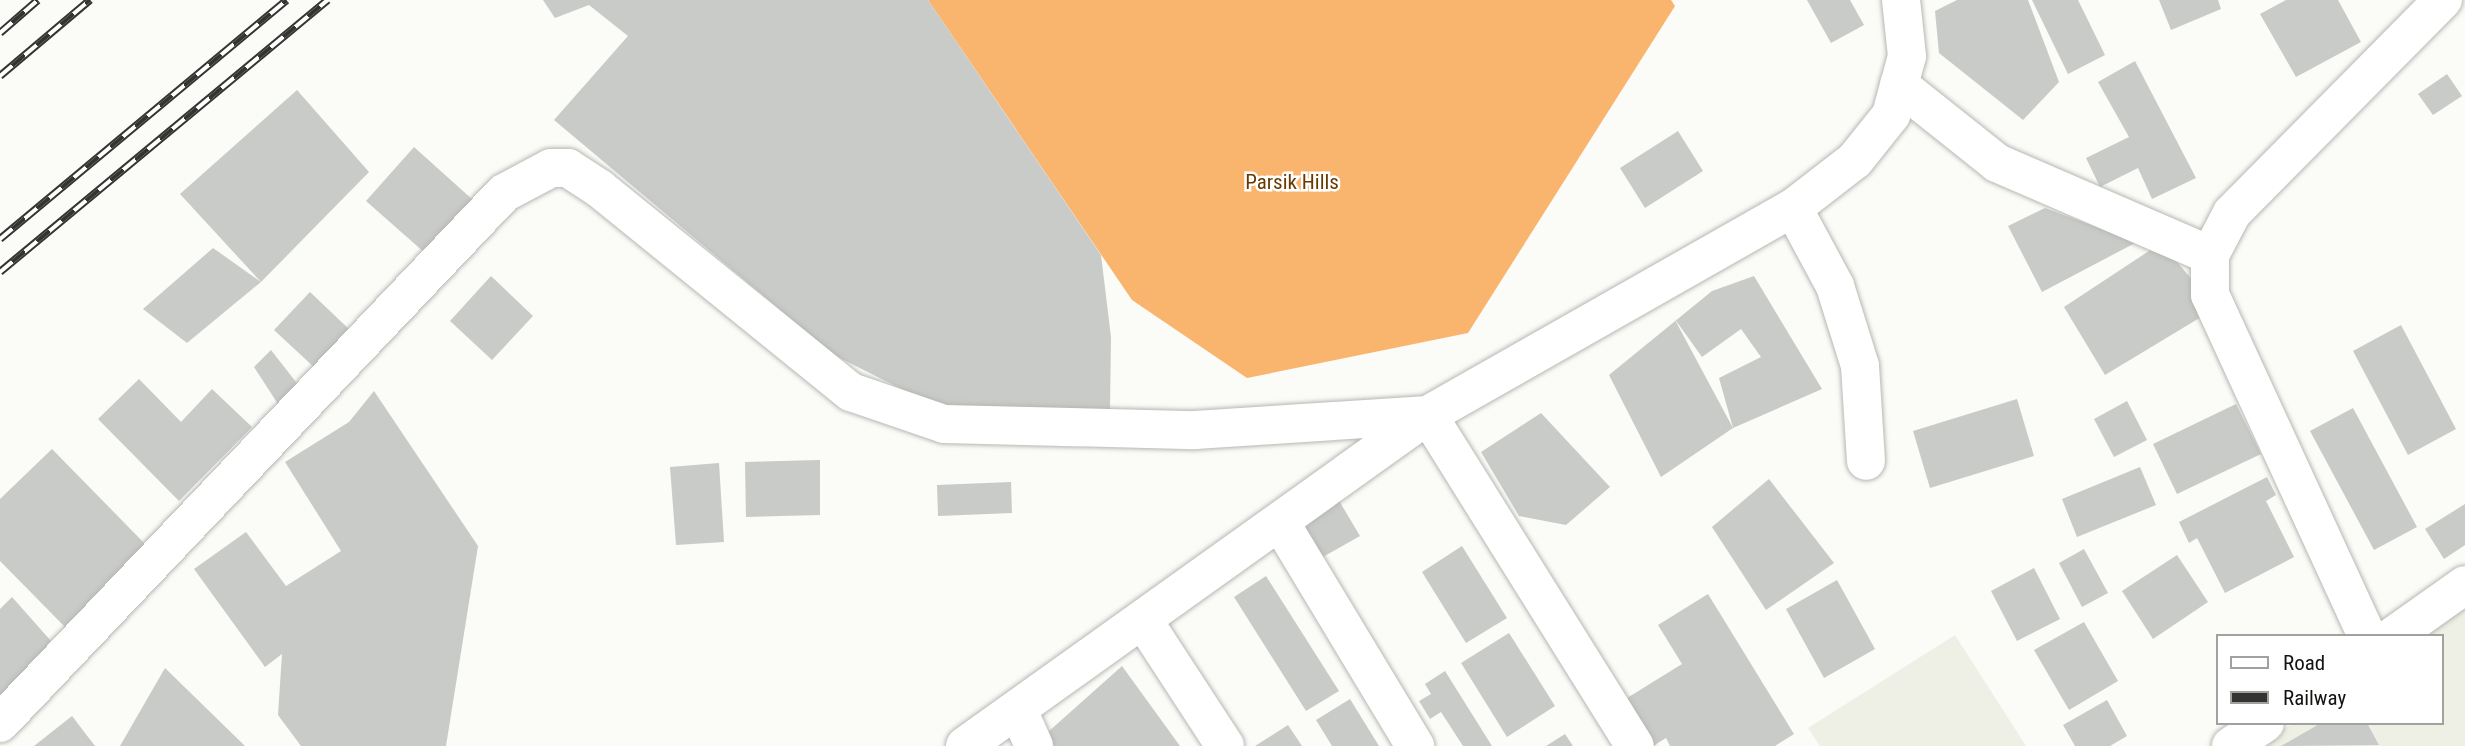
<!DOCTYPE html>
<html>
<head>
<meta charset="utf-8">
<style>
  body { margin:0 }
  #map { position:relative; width:2465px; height:746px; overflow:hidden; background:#fbfbf7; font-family:"Roboto Condensed",sans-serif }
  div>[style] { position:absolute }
  .built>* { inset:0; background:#eff0e5 }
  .forest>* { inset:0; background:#f9b46d }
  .building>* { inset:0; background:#c8cbc7 }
  .roads { filter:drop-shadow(0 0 2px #b7b7b3) drop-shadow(0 0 2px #b7b7b3) }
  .minor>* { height:38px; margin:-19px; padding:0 19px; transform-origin:19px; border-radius:19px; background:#fff }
  .rail>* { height:8px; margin-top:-4px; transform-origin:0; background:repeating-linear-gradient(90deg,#fff 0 16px,#343432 0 32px); box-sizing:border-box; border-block:2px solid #343432 }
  span { translate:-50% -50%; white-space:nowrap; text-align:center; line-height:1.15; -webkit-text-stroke:5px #fff; paint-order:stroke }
  .park-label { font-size:21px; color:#673b00 }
  .legend { position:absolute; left:2216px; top:634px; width:228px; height:91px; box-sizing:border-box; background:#fff; border:2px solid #a1a1a0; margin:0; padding:9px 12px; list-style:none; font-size:21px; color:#141412 }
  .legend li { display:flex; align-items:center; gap:14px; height:35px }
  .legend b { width:35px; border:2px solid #a1a1a0 }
</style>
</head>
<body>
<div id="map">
  <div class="built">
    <div style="clip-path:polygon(2465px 603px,2465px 746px,2261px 746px,2293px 723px,2442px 723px,2442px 636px,2419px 636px)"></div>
    <div style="clip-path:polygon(1955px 635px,2026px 746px,1820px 746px,1808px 728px)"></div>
  </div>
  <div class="forest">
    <div style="clip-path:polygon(928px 0,1671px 0,1675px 6px,1468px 333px,1247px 378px,1132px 300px)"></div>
  </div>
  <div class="building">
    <div style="clip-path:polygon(543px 0,928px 0,1101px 255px,1111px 337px,1110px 409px,941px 409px,834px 355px,554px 120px,628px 36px,589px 5px,555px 18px)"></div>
    <div style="clip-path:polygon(1807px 0,1850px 0,1864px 25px,1831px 43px)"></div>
    <div style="clip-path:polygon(1957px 0,2028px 0,2059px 82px,2023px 120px,1939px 53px,1935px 11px)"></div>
    <div style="clip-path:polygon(2032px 0,2078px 0,2105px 55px,2068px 74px)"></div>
    <div style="clip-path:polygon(2159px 0,2218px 0,2221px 9px,2171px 30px)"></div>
    <div style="clip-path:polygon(2286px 0,2338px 0,2361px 42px,2296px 77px,2260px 14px)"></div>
    <div style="clip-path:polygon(2135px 61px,2196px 178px,2152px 199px,2138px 168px,2100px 187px,2086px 158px,2129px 137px,2098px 82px)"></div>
    <div style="clip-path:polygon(2447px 74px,2462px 96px,2433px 115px,2418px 94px)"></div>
    <div style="clip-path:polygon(297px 90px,369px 172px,261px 282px,180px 194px)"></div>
    <div style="clip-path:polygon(1678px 131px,1703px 171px,1645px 208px,1620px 168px)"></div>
    <div style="clip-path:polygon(414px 147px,473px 200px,425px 253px,366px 201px)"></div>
    <div style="clip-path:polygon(2045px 208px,2137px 242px,2042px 292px,2008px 226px)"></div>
    <div style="clip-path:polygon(2161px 243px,2216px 308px,2105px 375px,2064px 307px)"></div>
    <div style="clip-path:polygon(213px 248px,261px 282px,187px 343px,143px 309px)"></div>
    <div style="clip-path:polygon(491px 276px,533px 316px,492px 360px,450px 321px)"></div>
    <div style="clip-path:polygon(evenodd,1754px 276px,1822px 389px,1733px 428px,1661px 477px,1609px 375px,1712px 291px,1754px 276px,1674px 318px,1702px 357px,1741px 329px,1761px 357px,1719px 378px,1733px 428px,1674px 318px)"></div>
    <div style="clip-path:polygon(310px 292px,351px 331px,316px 369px,274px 330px)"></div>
    <div style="clip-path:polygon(2401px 325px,2456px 429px,2408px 455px,2353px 351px)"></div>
    <div style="clip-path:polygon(271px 350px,303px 391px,289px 421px,254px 367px)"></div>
    <div style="clip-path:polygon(139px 379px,181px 422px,212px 389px,252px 427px,179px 501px,98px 419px)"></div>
    <div style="clip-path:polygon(374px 391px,478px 546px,446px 746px,301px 746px,278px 715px,282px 654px,265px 667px,194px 569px,246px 532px,286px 586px,341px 551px,285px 462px,349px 422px)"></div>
    <div style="clip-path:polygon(2017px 399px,2034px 456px,1930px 488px,1913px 431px)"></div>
    <div style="clip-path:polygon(2127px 401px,2147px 440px,2114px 457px,2094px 419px)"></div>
    <div style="clip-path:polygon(2236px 404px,2261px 454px,2177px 494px,2153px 444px)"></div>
    <div style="clip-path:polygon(2353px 408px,2417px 527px,2374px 550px,2310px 431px)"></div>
    <div style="clip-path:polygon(1541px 413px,1610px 487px,1566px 525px,1519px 516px,1481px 452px)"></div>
    <div style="clip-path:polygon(52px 449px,149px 548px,66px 628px,0 561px,0 499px)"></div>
    <div style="clip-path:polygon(820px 460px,820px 515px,746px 517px,745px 462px)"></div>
    <div style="clip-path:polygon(719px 463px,724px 542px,676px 545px,670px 467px)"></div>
    <div style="clip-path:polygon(2140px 467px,2156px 505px,2077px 537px,2062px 499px)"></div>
    <div style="clip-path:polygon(2267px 477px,2276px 495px,2266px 501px,2294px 557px,2225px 593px,2197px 538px,2189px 543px,2179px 522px)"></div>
    <div style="clip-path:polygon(1769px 479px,1834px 563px,1766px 610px,1712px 527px)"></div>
    <div style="clip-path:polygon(1011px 482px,1012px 513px,938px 516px,937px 485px)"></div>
    <div style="clip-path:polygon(1338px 499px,1360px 536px,1314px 562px,1292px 525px)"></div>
    <div style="clip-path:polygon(2465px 504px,2465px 545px,2444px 559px,2425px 529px)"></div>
    <div style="clip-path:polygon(1462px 546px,1507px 618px,1466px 643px,1422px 572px)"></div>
    <div style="clip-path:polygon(2084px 549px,2108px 593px,2082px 607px,2059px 563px)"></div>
    <div style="clip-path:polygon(2177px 555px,2208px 602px,2153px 639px,2122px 591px)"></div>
    <div style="clip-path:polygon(2034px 568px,2060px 619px,2017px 641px,1991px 591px)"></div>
    <div style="clip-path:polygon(1266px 576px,1339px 691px,1306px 711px,1234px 597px)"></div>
    <div style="clip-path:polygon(1837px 580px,1875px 649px,1824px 678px,1786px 609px)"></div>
    <div style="clip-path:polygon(1708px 594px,1794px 734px,1775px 746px,1670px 746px,1666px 738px,1653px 746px,1619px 703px,1682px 664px,1658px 625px)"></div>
    <div style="clip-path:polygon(12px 597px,59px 650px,0 712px,0 609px)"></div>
    <div style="clip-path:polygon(2084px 622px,2118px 681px,2069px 710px,2034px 650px)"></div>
    <div style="clip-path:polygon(1509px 633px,1555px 706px,1507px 737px,1461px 663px)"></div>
    <div style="clip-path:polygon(1122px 666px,1180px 746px,1054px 746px,1048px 732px)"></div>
    <div style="clip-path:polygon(165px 668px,245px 746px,120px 746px)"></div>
    <div style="clip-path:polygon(1445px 671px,1492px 746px,1463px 746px,1441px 712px,1430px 719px,1419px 701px,1431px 694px,1425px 684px)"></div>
    <div style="clip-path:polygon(1350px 699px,1379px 746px,1332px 746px,1316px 720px)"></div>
    <div style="clip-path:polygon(2107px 700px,2127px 736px,2110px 746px,2075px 746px,2063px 725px)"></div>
    <div style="clip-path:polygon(72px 716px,95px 746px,34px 746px)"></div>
    <div style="clip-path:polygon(2321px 723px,2367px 723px,2379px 745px,2281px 746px)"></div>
    <div style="clip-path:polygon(1288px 725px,1302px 746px,1255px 746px)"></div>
    <div style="clip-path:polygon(1565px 734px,1573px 746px,1546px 746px)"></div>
  </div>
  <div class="roads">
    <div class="minor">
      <div style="left:1899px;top:85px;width:125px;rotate:38.5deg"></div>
      <div style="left:1997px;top:163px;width:232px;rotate:23.4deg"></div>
      <div style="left:1793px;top:208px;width:89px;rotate:61.7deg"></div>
      <div style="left:1835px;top:286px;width:84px;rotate:72.6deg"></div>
      <div style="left:1860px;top:366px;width:95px;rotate:86.4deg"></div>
      <div style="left:1428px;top:415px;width:390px;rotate:58deg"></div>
      <div style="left:1280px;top:522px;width:262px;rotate:58.9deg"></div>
      <div style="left:1143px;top:620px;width:150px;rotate:56.9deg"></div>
      <div style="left:2367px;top:636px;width:375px;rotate:-114.7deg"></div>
      <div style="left:2210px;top:295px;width:40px;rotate:-90deg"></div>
      <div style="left:2210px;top:255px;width:47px;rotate:-62.4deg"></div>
      <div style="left:2232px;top:213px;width:300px;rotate:-45.3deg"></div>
      <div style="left:2393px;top:636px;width:88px;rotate:-35.3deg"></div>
      <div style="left:1018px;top:710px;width:39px;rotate:66deg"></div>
      <div style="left:0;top:723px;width:731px;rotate:-46.44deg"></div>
      <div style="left:504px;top:193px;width:53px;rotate:-28deg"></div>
      <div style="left:551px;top:168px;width:17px"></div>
      <div style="left:568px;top:168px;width:38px;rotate:33deg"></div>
      <div style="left:600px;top:189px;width:323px;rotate:39deg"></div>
      <div style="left:851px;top:392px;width:98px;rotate:19deg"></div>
      <div style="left:944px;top:424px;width:251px;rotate:1.4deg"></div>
      <div style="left:1195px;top:430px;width:233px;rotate:-3.7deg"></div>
      <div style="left:965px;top:746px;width:569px;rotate:-35.56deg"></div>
      <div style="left:1428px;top:415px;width:420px;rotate:-29.6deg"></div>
      <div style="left:1793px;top:208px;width:78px;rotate:-37.7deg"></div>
      <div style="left:1855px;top:160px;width:58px;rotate:-51.3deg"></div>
      <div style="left:1891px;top:115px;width:61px;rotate:-74.8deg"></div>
      <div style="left:1907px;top:56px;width:56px;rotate:-96.1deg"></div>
      <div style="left:2231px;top:746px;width:41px;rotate:-34.1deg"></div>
    </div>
  </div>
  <div class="rail">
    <div style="left:0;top:33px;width:50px;rotate:-41deg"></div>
    <div style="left:0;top:76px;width:118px;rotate:-40.2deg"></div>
    <div style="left:0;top:239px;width:373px;rotate:-39.8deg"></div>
    <div style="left:0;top:272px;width:426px;rotate:-39.7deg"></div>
  </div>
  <div class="park-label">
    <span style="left:1292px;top:182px">Parsik Hills</span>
  </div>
  <ul class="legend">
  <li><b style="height:9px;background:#fff"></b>Road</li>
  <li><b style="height:9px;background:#343432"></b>Railway</li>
  </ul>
</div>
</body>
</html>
